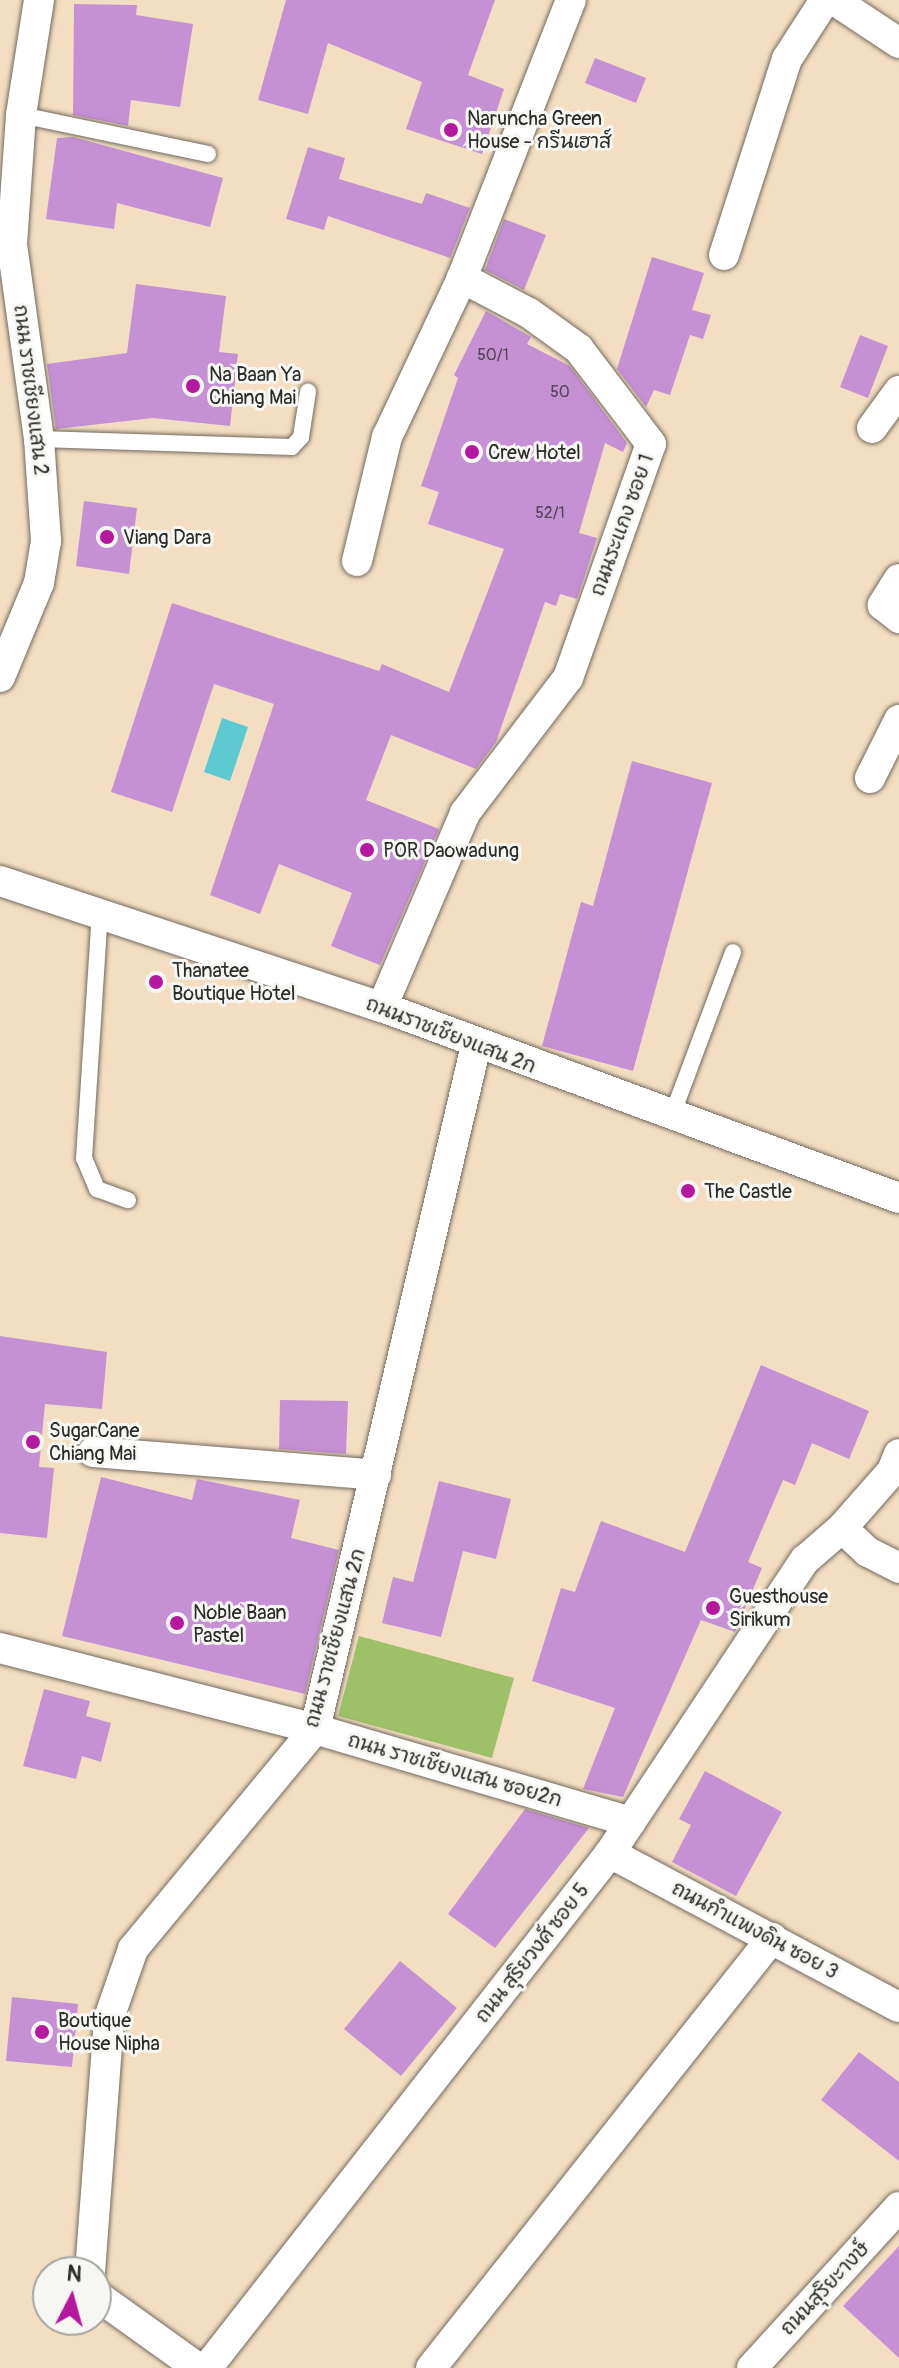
<!DOCTYPE html>
<html>
<head>
<meta charset="utf-8">
<style>
  body { margin:0 }
  #map { position:relative; width:899px; height:2368px; overflow:hidden; background:#f3dec1; font-family:Pangolin,"Playpen Sans Thai",sans-serif }
  div>[style] { position:absolute }
  .green>* { inset:0; background:#9ec069 }
  .water>* { inset:0; background:#5dcad2 }
  .building>* { inset:0; background:#c691d4 }
  .roads { filter:drop-shadow(0 0 2px #716a60) drop-shadow(0 0 2px #716a60) }
  .lane>* { height:16px; margin:-8px; padding:0 8px; transform-origin:8px; border-radius:8px; background:#fff }
  .street>* { height:30px; margin:-15px; padding:0 15px; transform-origin:15px; border-radius:15px; background:#fff }
  .dots>* { width:22px; height:22px; translate:-50% -50%; box-sizing:border-box; border:4px solid #f6f6f2; border-radius:50% }
  span { translate:-50% -50%; white-space:nowrap; text-align:center; line-height:1.15; -webkit-text-stroke:6px #f6f6f2; paint-order:stroke }
  .number-label { font-size:16px; color:#524455 }
  .number-label span { -webkit-text-stroke-width:0 }
  .poi-label { font-size:20px; color:#2b2b2b }
  .left { translate:0 -50%; text-align:left }
  .street-label { font-size:20px; color:#2b2b2b }
  .north { position:absolute; left:32px; top:2256px; width:80px; height:80px; box-sizing:border-box; background:#f6f6f2; border:2px solid #a5a5a2; border-radius:50%; rotate:6deg; font-size:22px; font-weight:700; line-height:32px; text-align:center; color:#2b2b2b }
  .north::after { content:''; display:block; margin:auto; width:28px; height:36px; background:#b5179e; clip-path:polygon(50% 0,100% 100%,50% 72%,0 100%) }
</style>
</head>
<body>
<div id="map">
  <div class="green">
    <div style="clip-path:polygon(359px 1636px,514px 1678px,492px 1758px,338px 1716px)"></div>
  </div>
  <div class="water">
    <div style="clip-path:polygon(222px 718px,248px 727px,230px 781px,204px 772px)"></div>
  </div>
  <div class="building">
    <div style="clip-path:polygon(286px 0,495px 0,468px 75px,504px 89px,482px 154px,406px 129px,422px 82px,328px 43px,308px 114px,258px 100px)"></div>
    <div style="clip-path:polygon(74px 4px,137px 5px,136px 15px,193px 24px,180px 107px,131px 100px,128px 126px,73px 115px)"></div>
    <div style="clip-path:polygon(595px 58px,646px 78px,636px 103px,585px 83px)"></div>
    <div style="clip-path:polygon(73px 137px,223px 178px,210px 227px,117px 203px,114px 229px,46px 219px,57px 138px)"></div>
    <div style="clip-path:polygon(308px 147px,345px 158px,339px 179px,422px 204px,426px 193px,470px 208px,450px 258px,328px 216px,324px 230px,286px 219px)"></div>
    <div style="clip-path:polygon(504px 219px,546px 235px,524px 290px,485px 270px)"></div>
    <div style="clip-path:polygon(652px 257px,704px 273px,692px 310px,711px 315px,703px 339px,690px 335px,670px 395px,654px 390px,646px 407px,617px 369px)"></div>
    <div style="clip-path:polygon(136px 284px,226px 296px,219px 352px,238px 354px,230px 426px,153px 418px,56px 429px,47px 364px,127px 353px)"></div>
    <div style="clip-path:polygon(486px 311px,531px 337px,527px 344px,570px 366px,627px 443px,623px 452px,605px 443px,579px 533px,597px 538px,577px 599px,560px 594px,556px 606px,545px 602px,496px 742px,476px 769px,391px 735px,366px 800px,439px 829px,380px 965px,331px 946px,352px 893px,279px 864px,260px 914px,210px 895px,274px 704px,214px 684px,172px 812px,111px 792px,172px 603px,379px 671px,382px 664px,449px 692px,504px 549px,428px 524px,439px 492px,421px 486px,458px 378px,454px 375px)"></div>
    <div style="clip-path:polygon(860px 335px,888px 346px,868px 398px,840px 387px)"></div>
    <div style="clip-path:polygon(84px 501px,137px 508px,129px 574px,76px 566px)"></div>
    <div style="clip-path:polygon(632px 761px,712px 783px,633px 1071px,542px 1046px,581px 902px,593px 906px)"></div>
    <div style="clip-path:polygon(0 1336px,107px 1352px,102px 1409px,45px 1404px,39px 1467px,54px 1468px,47px 1538px,0 1533px)"></div>
    <div style="clip-path:polygon(761px 1365px,869px 1411px,849px 1459px,812px 1443px,795px 1485px,783px 1480px,748px 1562px,762px 1568px,735px 1632px,701px 1620px,623px 1797px,583px 1789px,615px 1708px,532px 1681px,561px 1588px,575px 1592px,601px 1521px,685px 1552px)"></div>
    <div style="clip-path:polygon(280px 1400px,348px 1401px,346px 1454px,279px 1449px)"></div>
    <div style="clip-path:polygon(101px 1477px,192px 1500px,197px 1479px,300px 1500px,291px 1538px,339px 1550px,305px 1694px,62px 1636px)"></div>
    <div style="clip-path:polygon(439px 1481px,511px 1499px,496px 1559px,463px 1551px,441px 1637px,382px 1623px,393px 1577px,413px 1582px)"></div>
    <div style="clip-path:polygon(44px 1689px,90px 1701px,86px 1716px,111px 1723px,101px 1762px,82px 1756px,76px 1779px,23px 1766px)"></div>
    <div style="clip-path:polygon(705px 1771px,782px 1812px,736px 1896px,672px 1862px,691px 1825px,679px 1819px)"></div>
    <div style="clip-path:polygon(525px 1809px,589px 1828px,495px 1948px,448px 1914px)"></div>
    <div style="clip-path:polygon(400px 1961px,457px 2008px,401px 2076px,344px 2029px)"></div>
    <div style="clip-path:polygon(12px 1997px,78px 2004px,72px 2067px,6px 2061px)"></div>
    <div style="clip-path:polygon(859px 2052px,899px 2082px,899px 2161px,821px 2100px)"></div>
    <div style="clip-path:polygon(899px 2246px,899px 2358px,843px 2306px)"></div>
  </div>
  <div class="roads">
    <div class="lane">
      <div style="left:21px;top:115px;width:191px;rotate:11.8deg"></div>
      <div style="left:39px;top:439px;width:253px;rotate:1.8deg"></div>
      <div style="left:292px;top:447px;width:13px;rotate:-48deg"></div>
      <div style="left:301px;top:437px;width:46px;rotate:-81.2deg"></div>
      <div style="left:100px;top:911px;width:248px;rotate:93.7deg"></div>
      <div style="left:84px;top:1158px;width:34px;rotate:67deg"></div>
      <div style="left:97px;top:1189px;width:33px;rotate:20deg"></div>
      <div style="left:671px;top:1118px;width:177px;rotate:-69.5deg"></div>
    </div>
    <div class="street">
      <div style="left:834px;top:0;width:78px;rotate:33.5deg"></div>
      <div style="left:724px;top:255px;width:206px;rotate:-72.2deg"></div>
      <div style="left:787px;top:59px;width:70px;rotate:-57.2deg"></div>
      <div style="left:872px;top:428px;width:46px;rotate:-53.9deg"></div>
      <div style="left:357px;top:561px;width:128px;rotate:-76.4deg"></div>
      <div style="left:387px;top:437px;width:176px;rotate:-64.7deg"></div>
      <div style="left:462px;top:278px;width:299px;rotate:-68.6deg"></div>
      <div style="left:899px;top:579px;width:31px;rotate:122deg"></div>
      <div style="left:883px;top:605px;width:21px;rotate:39deg"></div>
      <div style="left:0;top:677px;width:102px;rotate:-67.5deg"></div>
      <div style="left:39px;top:583px;width:43px;rotate:-80.5deg"></div>
      <div style="left:46px;top:541px;width:102px;rotate:-93.9deg"></div>
      <div style="left:39px;top:439px;width:197px;rotate:-97.9deg"></div>
      <div style="left:12px;top:244px;width:129px;rotate:-86deg"></div>
      <div style="left:21px;top:115px;width:116px;rotate:-81.1deg"></div>
      <div style="left:870px;top:778px;width:65px;rotate:-63.4deg"></div>
      <div style="left:0;top:881px;width:402px;rotate:18.3deg"></div>
      <div style="left:382px;top:1007px;width:551px;rotate:20.28deg"></div>
      <div style="left:382px;top:1007px;width:211px;rotate:-66.8deg"></div>
      <div style="left:465px;top:813px;width:170px;rotate:-52.7deg"></div>
      <div style="left:568px;top:678px;width:248px;rotate:-70.5deg"></div>
      <div style="left:651px;top:444px;width:119px;rotate:-127.2deg"></div>
      <div style="left:579px;top:349px;width:62px;rotate:-144.2deg"></div>
      <div style="left:529px;top:313px;width:76px;rotate:-152.4deg"></div>
      <div style="left:93px;top:1452px;width:284px;rotate:4.6deg"></div>
      <div style="left:842px;top:1528px;width:35px;rotate:43deg"></div>
      <div style="left:868px;top:1552px;width:35px;rotate:27deg"></div>
      <div style="left:0;top:1648px;width:325px;rotate:14.4deg"></div>
      <div style="left:315px;top:1729px;width:329px;rotate:16.4deg"></div>
      <div style="left:610px;top:1853px;width:327px;rotate:28.1deg"></div>
      <div style="left:90px;top:2272px;width:255px;rotate:-85.7deg"></div>
      <div style="left:109px;top:2018px;width:73px;rotate:-70.8deg"></div>
      <div style="left:133px;top:1949px;width:286px;rotate:-50.4deg"></div>
      <div style="left:315px;top:1729px;width:703px;rotate:-76.75deg"></div>
      <div style="left:96px;top:2295px;width:125px;rotate:35.6deg"></div>
      <div style="left:207px;top:2368px;width:654px;rotate:-51.96deg"></div>
      <div style="left:610px;top:1853px;width:352px;rotate:-56.4deg"></div>
      <div style="left:805px;top:1560px;width:49px;rotate:-40.9deg"></div>
      <div style="left:842px;top:1528px;width:76px;rotate:-48.7deg"></div>
      <div style="left:892px;top:1471px;width:18px;rotate:-68deg"></div>
      <div style="left:431px;top:2368px;width:549px;rotate:-51.58deg"></div>
      <div style="left:752px;top:2368px;width:218px;rotate:-47.6deg"></div>
    </div>
  </div>
  <div class="dots">
    <div style="left:451px;top:130px;background:#b5179e"></div>
    <div style="left:193px;top:386px;background:#b5179e"></div>
    <div style="left:472px;top:452px;background:#b5179e"></div>
    <div style="left:107px;top:537px;background:#b5179e"></div>
    <div style="left:367px;top:850px;background:#b5179e"></div>
    <div style="left:156px;top:982px;background:#b5179e"></div>
    <div style="left:688px;top:1191px;background:#b5179e"></div>
    <div style="left:33px;top:1442px;background:#b5179e"></div>
    <div style="left:713px;top:1608px;background:#b5179e"></div>
    <div style="left:177px;top:1623px;background:#b5179e"></div>
    <div style="left:42px;top:2032px;background:#b5179e"></div>
  </div>
  <div class="number-label">
    <span style="left:493px;top:355px">50/1</span>
    <span style="left:560px;top:392px">50</span>
    <span style="left:550px;top:513px">52/1</span>
  </div>
  <div class="poi-label">
    <span class="left" style="left:467px;top:130px">Naruncha Green<br>House - กรีนเฮาส์</span>
    <span class="left" style="left:209px;top:386px">Na Baan Ya<br>Chiang Mai</span>
    <span class="left" style="left:488px;top:452px">Crew Hotel</span>
    <span class="left" style="left:123px;top:537px">Viang Dara</span>
    <span class="left" style="left:383px;top:850px">POR Daowadung</span>
    <span class="left" style="left:172px;top:982px">Thanatee<br>Boutique Hotel</span>
    <span class="left" style="left:704px;top:1191px">The Castle</span>
    <span class="left" style="left:49px;top:1442px">SugarCane<br>Chiang Mai</span>
    <span class="left" style="left:729px;top:1608px">Guesthouse<br>Sirikum</span>
    <span class="left" style="left:193px;top:1624px">Noble Baan<br>Pastel</span>
    <span class="left" style="left:58px;top:2032px">Boutique<br>House Nipha</span>
  </div>
  <div class="street-label">
    <span style="left:31px;top:390px;rotate:83deg">ถนน ราชเชียงแสน 2</span>
    <span style="left:622px;top:525px;rotate:-70deg">ถนนระแกง ซอย 1</span>
    <span style="left:451px;top:1035px;rotate:21deg">ถนนราชเชียงแสน 2ก</span>
    <span style="left:335px;top:1638px;rotate:-75deg">ถนน ราชเชียงแสน 2ก</span>
    <span style="left:455px;top:1770px;rotate:16deg">ถนน ราชเชียงแสน ซอย2ก</span>
    <span style="left:755px;top:1930px;rotate:28deg">ถนนกำแพงดิน ซอย 3</span>
    <span style="left:532px;top:1953px;rotate:-52deg">ถนน สุริยวงศ์ ซอย 5</span>
    <span style="left:825px;top:2288px;rotate:-47deg">ถนนสุริยะางษ์</span>
  </div>
  <div class="north">N</div>
</div>
</body>
</html>
